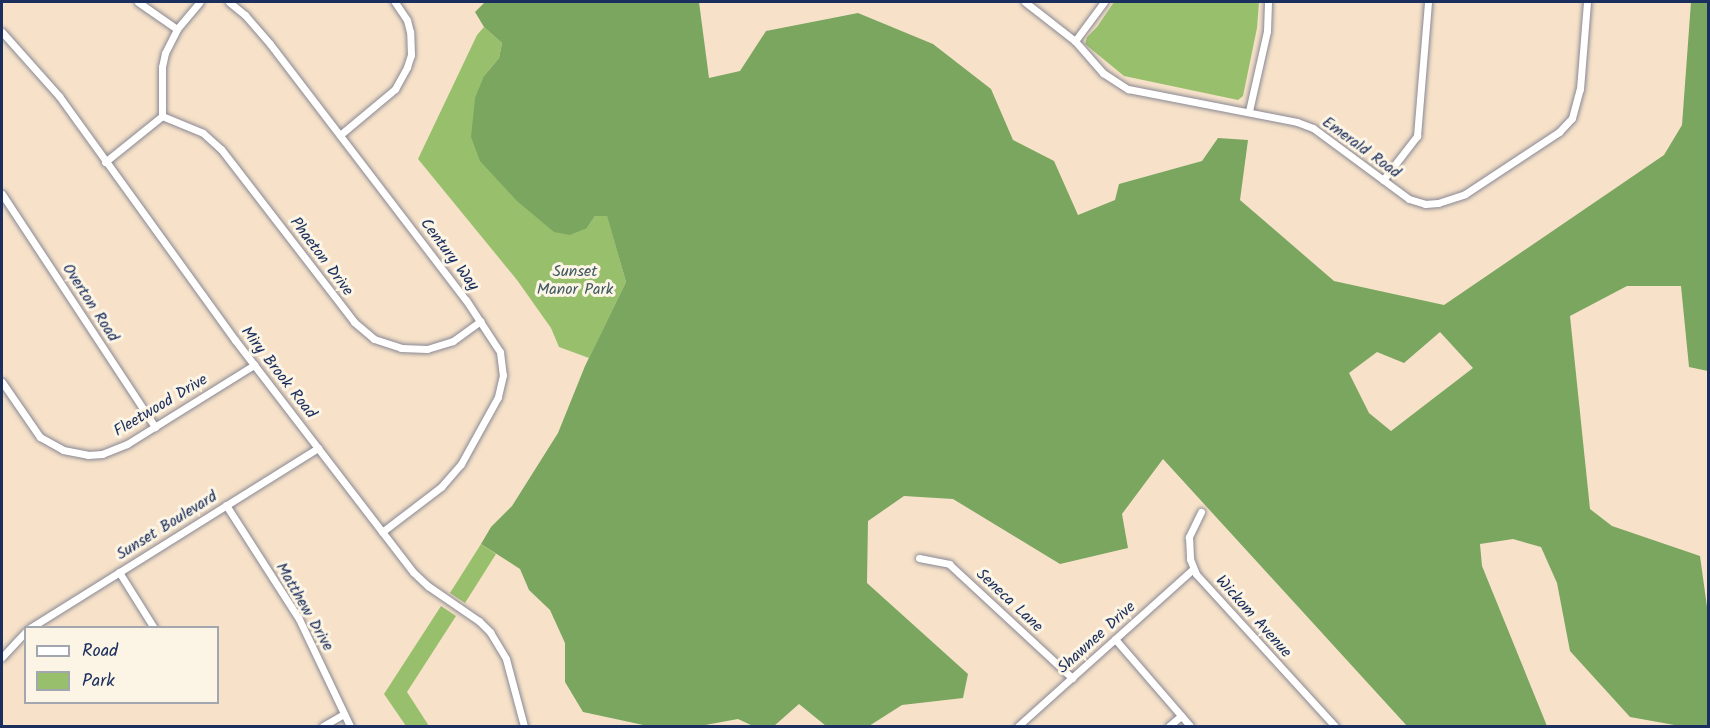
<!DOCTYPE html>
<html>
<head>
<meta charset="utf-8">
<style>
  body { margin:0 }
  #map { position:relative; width:1710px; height:728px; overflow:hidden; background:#f7e2c9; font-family:Kalam,sans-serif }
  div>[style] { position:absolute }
  .green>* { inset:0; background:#98c06c }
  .forest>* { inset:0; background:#7aa660 }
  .roads { filter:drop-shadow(0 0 2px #898894) drop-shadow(0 0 2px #898894) }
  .street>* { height:7px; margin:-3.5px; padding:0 3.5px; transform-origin:3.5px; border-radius:3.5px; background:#fff }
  span { translate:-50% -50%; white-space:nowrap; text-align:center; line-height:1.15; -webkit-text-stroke:6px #fcf5e5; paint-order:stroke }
  .street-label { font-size:16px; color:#1b2f5e }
  .park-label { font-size:16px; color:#405a62 }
  .frame { position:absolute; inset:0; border:3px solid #1b2f5e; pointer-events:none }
  .legend { position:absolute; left:24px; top:626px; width:195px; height:78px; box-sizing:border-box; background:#fcf5e5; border:2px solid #a2a6af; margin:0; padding:8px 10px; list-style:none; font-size:18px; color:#1b2f5e }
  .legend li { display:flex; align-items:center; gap:12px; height:30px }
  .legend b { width:30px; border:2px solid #a2a6af }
</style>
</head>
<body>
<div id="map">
  <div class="green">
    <div style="clip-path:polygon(1114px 2px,1259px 2px,1257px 28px,1243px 96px,1238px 100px,1124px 76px,1085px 44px,1087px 37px,1097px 27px)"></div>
    <div style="clip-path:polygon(484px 27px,502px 43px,499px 58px,484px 76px,587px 228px,595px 216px,607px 215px,626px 282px,589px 358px,559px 347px,551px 328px,517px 280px,418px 159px,477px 35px)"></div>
    <div style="clip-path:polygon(481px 544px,496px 554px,465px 603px,450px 593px)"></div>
    <div style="clip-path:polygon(441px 606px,456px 616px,407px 692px,429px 726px,406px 726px,384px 694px)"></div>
  </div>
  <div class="forest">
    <div style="clip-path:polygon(evenodd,485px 2px,699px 2px,709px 78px,740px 71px,766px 31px,858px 13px,933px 44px,991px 89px,1013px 140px,1054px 161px,1078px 215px,1115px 200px,1119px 184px,1202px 161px,1218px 138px,1248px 140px,1240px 200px,1334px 281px,1444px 305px,1664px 155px,1682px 125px,1691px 2px,1708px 2px,1708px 371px,1689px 367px,1681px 286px,1627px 286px,1570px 316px,1590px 509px,1612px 526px,1700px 556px,1708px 614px,1708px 726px,1680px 726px,1630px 717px,1570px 651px,1557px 583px,1541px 547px,1513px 539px,1480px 544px,1482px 566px,1547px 726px,1407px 726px,1163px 459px,1122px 514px,1128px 548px,1060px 564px,953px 499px,904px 496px,868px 521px,867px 583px,968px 674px,963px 698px,902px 705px,869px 726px,826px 726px,799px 704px,774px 726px,753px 726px,738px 719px,700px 726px,648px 726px,583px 712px,565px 682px,565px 643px,550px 610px,529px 590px,520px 569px,481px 544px,491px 527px,512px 506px,558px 433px,585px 366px,626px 282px,607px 216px,595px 216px,587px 228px,570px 235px,554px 232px,517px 201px,480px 161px,471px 137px,475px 98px,484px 76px,499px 58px,502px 43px,484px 27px,475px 12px,485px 2px,1440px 332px,1473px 368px,1391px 431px,1369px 413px,1349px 373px,1377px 352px,1404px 363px,1440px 332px)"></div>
  </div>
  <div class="roads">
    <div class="street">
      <div style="left:138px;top:2px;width:47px;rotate:34.7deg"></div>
      <div style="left:229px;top:2px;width:21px;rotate:39deg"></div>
      <div style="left:245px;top:15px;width:38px;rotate:49deg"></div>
      <div style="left:270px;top:44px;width:322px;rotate:52.6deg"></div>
      <div style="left:466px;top:300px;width:62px;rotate:56.8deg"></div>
      <div style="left:500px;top:352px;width:23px;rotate:83deg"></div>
      <div style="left:503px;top:375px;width:23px;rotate:103deg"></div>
      <div style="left:498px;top:397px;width:77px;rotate:118.9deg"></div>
      <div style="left:461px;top:464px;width:30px;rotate:131deg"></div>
      <div style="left:441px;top:487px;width:74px;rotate:142.7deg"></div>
      <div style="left:1025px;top:2px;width:63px;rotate:38deg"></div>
      <div style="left:1075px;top:41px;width:43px;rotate:48.8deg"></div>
      <div style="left:1103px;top:73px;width:30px;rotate:33deg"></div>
      <div style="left:1128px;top:89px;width:172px;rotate:11deg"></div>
      <div style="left:1297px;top:122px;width:17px;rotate:21deg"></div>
      <div style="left:1313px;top:128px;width:119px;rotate:36.5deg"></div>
      <div style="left:1409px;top:199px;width:17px;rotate:17deg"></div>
      <div style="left:1425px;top:204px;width:13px;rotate:-4deg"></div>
      <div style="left:1438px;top:203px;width:28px;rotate:-18deg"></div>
      <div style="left:1465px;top:194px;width:113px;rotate:-33.4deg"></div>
      <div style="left:1559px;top:132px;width:19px;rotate:-47deg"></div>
      <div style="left:1572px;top:118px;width:30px;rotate:-75deg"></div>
      <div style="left:1580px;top:89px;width:87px;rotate:-85.4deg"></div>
      <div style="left:2px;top:32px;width:86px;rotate:48.3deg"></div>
      <div style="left:59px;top:96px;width:301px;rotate:54.2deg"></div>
      <div style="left:235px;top:340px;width:292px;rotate:52.5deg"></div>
      <div style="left:413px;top:572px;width:21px;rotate:43deg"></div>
      <div style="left:428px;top:586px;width:62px;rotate:34.5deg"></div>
      <div style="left:479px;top:621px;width:16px;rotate:45deg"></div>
      <div style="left:490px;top:632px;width:31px;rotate:59deg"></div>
      <div style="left:506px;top:659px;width:69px;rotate:75deg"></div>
      <div style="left:1075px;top:41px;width:49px;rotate:-53.4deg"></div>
      <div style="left:1249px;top:111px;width:82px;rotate:-77.3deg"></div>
      <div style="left:1267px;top:31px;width:29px;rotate:-88deg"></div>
      <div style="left:162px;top:116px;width:44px;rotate:22.5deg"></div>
      <div style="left:203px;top:133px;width:24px;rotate:42deg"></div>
      <div style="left:221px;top:149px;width:218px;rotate:52.4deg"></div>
      <div style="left:354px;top:322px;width:26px;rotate:40deg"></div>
      <div style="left:374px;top:339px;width:28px;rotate:18deg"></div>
      <div style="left:401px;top:348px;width:26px;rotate:2deg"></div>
      <div style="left:427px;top:349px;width:27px;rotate:-17deg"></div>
      <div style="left:453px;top:341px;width:34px;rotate:-36deg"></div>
      <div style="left:340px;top:135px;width:72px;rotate:-39.9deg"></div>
      <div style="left:395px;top:89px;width:25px;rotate:-61deg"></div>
      <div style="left:407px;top:67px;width:13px;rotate:-72deg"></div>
      <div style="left:411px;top:55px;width:23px;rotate:-92deg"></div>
      <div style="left:410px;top:32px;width:12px;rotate:-104deg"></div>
      <div style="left:407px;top:20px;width:22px;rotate:-124deg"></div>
      <div style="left:105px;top:162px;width:73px;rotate:-38.9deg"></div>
      <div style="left:162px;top:116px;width:49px;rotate:-90deg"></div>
      <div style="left:162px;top:67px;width:14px;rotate:-78deg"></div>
      <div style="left:165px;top:53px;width:27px;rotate:-63deg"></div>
      <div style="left:177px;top:29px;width:35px;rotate:-50deg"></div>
      <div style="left:1383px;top:180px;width:56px;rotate:-52.3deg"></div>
      <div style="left:1417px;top:136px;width:134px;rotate:-85.3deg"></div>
      <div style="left:2px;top:194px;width:279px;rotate:56.7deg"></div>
      <div style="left:2px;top:382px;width:67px;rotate:55.4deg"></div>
      <div style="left:40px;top:437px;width:26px;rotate:29deg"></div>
      <div style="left:63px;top:450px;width:25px;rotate:11deg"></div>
      <div style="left:88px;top:455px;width:14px;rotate:-4deg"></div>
      <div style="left:102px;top:454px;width:27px;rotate:-22deg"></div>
      <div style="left:127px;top:444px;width:150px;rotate:-31.9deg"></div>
      <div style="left:226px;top:505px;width:135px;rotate:57.4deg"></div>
      <div style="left:299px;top:619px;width:119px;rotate:64.5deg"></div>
      <div style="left:1201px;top:512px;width:28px;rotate:116deg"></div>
      <div style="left:1189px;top:537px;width:22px;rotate:87deg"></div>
      <div style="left:1190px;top:559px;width:16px;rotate:68deg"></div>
      <div style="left:1196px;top:574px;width:206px;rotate:47.6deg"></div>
      <div style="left:919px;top:558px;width:31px;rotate:11deg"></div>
      <div style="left:949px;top:564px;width:168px;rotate:42.8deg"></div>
      <div style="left:119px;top:572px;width:66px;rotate:58deg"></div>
      <div style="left:30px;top:628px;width:340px;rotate:-32deg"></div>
      <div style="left:1115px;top:639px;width:115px;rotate:49.2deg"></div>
      <div style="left:2px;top:657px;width:35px;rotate:-47deg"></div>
      <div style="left:323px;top:726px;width:24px;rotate:-30deg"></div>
      <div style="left:1018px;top:726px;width:235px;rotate:-41.9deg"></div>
      <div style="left:1169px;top:726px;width:16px;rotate:-40deg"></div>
    </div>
  </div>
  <div class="street-label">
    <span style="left:1361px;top:148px;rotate:36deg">Emerald Road</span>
    <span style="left:449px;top:255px;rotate:53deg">Century Way</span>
    <span style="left:321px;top:257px;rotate:53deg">Phaeton Drive</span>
    <span style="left:90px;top:303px;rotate:57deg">Overton Road</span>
    <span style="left:278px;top:373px;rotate:52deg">Miry Brook Road</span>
    <span style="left:161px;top:406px;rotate:-31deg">Fleetwood Drive</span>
    <span style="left:167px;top:526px;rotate:-32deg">Sunset Boulevard</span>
    <span style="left:1009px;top:601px;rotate:43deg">Seneca Lane</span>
    <span style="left:304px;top:607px;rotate:60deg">Matthew Drive</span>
    <span style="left:1253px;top:617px;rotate:48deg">Wickom Avenue</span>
    <span style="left:1097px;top:638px;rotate:-42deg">Shawnee Drive</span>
  </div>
  <div class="park-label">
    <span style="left:575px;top:281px">Sunset<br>Manor Park</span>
  </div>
  <div class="frame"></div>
  <ul class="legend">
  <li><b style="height:8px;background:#fff"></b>Road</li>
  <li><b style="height:16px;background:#98c06c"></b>Park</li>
  </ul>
</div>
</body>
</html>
